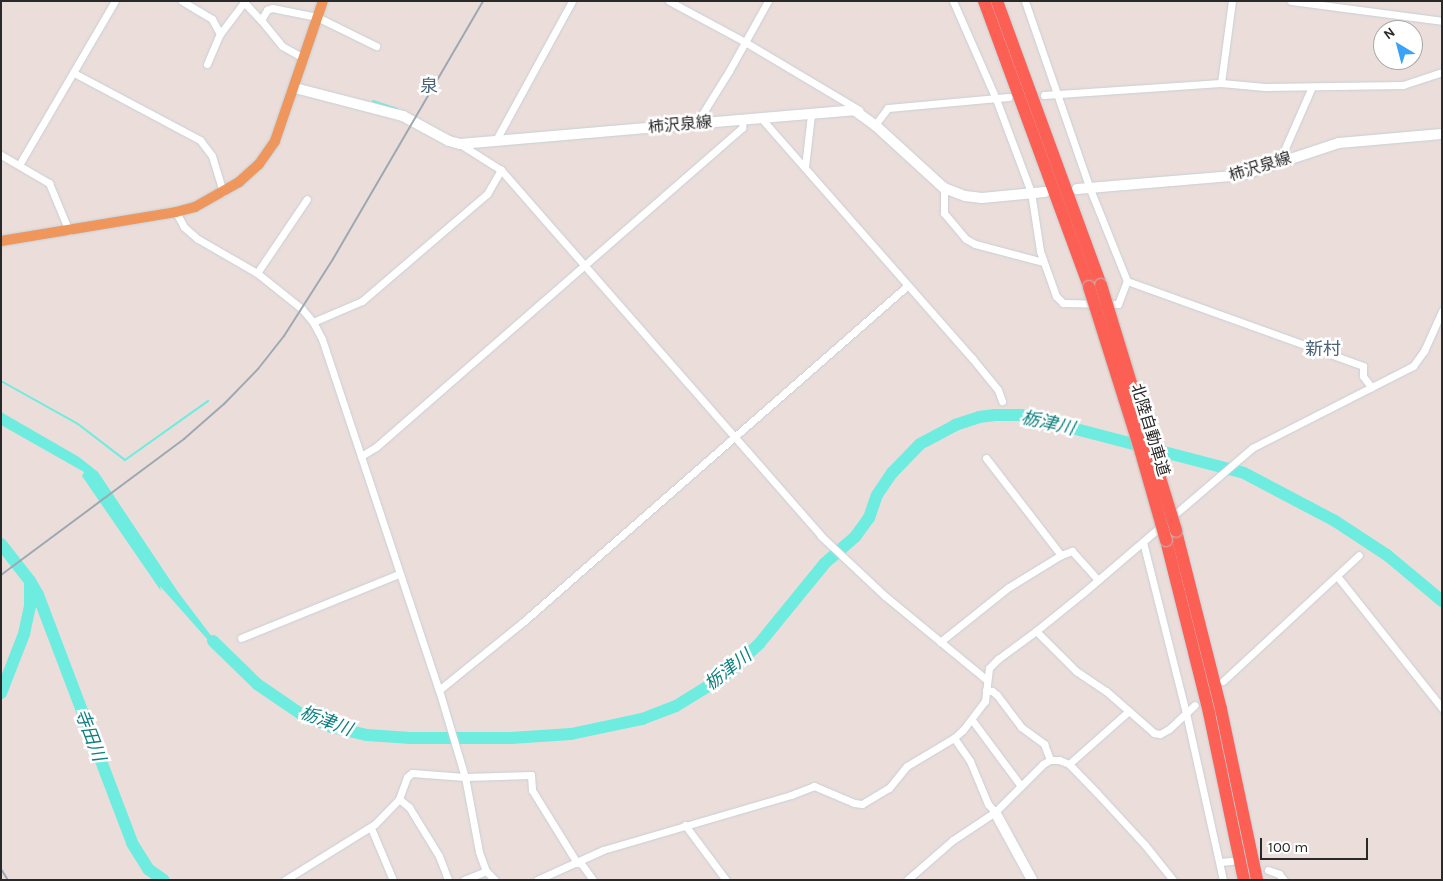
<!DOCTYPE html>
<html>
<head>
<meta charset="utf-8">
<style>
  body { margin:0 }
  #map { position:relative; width:1443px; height:881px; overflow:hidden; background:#ebdeda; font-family:Karla,"Noto Sans JP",sans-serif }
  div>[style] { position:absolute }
  .water>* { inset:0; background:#6eecdf }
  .stream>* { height:2px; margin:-1px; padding:0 1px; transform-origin:1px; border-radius:1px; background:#6eecdf }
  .river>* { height:12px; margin:-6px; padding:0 6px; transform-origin:6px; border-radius:6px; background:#6eecdf }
  .roads { filter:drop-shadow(0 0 1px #c6cfd7) drop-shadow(0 0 1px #c6cfd7) }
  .street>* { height:7px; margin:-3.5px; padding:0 3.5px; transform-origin:3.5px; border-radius:3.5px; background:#fff }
  .secondary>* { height:10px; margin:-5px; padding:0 5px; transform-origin:5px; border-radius:5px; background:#fff }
  .primary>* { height:10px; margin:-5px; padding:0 5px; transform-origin:5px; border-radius:5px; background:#ee965c }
  .highway>* { height:12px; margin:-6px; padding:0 6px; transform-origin:6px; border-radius:6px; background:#fc6055 }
  .rail>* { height:2px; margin:-1px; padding:0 1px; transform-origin:1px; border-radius:1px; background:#9da8b3 }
  .bridges { filter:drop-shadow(0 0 1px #bfbfbf) drop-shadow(0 0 1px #bfbfbf) }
  .highway-bridge>* { height:12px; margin:-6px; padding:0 6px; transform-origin:6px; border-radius:6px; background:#fc6055 }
  span { translate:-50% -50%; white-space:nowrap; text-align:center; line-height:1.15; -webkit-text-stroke:5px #fff; paint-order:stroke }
  .street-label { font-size:16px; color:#292929 }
  .neighbourhood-label { font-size:18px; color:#4a6378 }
  .water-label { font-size:18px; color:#0f8280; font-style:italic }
  .frame { position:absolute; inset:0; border:2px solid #292929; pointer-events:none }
  .north { position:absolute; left:1373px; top:20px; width:50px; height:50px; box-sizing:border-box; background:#fff; border:1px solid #a9a9a9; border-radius:50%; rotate:323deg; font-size:14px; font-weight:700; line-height:20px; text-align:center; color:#292929 }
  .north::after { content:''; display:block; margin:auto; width:18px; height:22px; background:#3ba3f7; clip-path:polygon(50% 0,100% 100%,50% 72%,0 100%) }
  .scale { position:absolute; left:1260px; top:838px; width:108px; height:22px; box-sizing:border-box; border:2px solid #292929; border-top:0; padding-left:6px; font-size:15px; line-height:18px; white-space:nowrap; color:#292929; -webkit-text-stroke:4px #fff; paint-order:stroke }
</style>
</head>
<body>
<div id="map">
  <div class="water">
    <div style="clip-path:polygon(1px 412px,79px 457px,98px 472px,178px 592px,231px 662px,215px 648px,160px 586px,161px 591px,82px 476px,84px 472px,1px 425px)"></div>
  </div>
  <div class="stream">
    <div style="left:373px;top:101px;width:25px;rotate:18deg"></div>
    <div style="left:1px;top:381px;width:88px;rotate:29.2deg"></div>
    <div style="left:78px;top:424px;width:59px;rotate:37.5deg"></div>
    <div style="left:125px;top:460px;width:102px;rotate:-35.4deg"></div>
  </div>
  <div class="river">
    <div style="left:1px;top:544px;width:47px;rotate:51.9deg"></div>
    <div style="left:30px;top:581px;width:16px;rotate:60deg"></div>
    <div style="left:38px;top:595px;width:265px;rotate:69.2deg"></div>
    <div style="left:132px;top:843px;width:31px;rotate:58deg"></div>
    <div style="left:148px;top:869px;width:19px;rotate:35deg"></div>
    <div style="left:213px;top:641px;width:62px;rotate:44.3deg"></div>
    <div style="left:257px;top:684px;width:53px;rotate:34.3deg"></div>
    <div style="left:301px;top:714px;width:34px;rotate:23deg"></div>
    <div style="left:332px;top:727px;width:36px;rotate:13deg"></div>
    <div style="left:367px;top:735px;width:44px;rotate:3.9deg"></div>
    <div style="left:411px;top:738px;width:100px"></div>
    <div style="left:511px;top:738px;width:60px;rotate:-3.8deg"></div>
    <div style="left:571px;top:734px;width:73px;rotate:-11.9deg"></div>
    <div style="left:642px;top:719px;width:36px;rotate:-21deg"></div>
    <div style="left:676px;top:706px;width:55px;rotate:-31.7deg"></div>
    <div style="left:723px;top:677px;width:49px;rotate:-42.5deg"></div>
    <div style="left:759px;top:644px;width:104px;rotate:-50.8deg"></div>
    <div style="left:825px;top:563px;width:40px;rotate:-41deg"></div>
    <div style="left:855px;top:537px;width:24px;rotate:-54deg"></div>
    <div style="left:869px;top:518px;width:24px;rotate:-71deg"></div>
    <div style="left:877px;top:495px;width:27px;rotate:-56deg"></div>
    <div style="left:892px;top:473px;width:40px;rotate:-46deg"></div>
    <div style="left:920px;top:444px;width:40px;rotate:-28deg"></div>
    <div style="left:955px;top:425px;width:25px;rotate:-18deg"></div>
    <div style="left:979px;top:417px;width:16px;rotate:-7deg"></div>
    <div style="left:995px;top:415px;width:27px"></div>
    <div style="left:1022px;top:415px;width:229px;rotate:14.6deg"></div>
    <div style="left:1244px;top:473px;width:103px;rotate:27.8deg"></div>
    <div style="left:1335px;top:521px;width:62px;rotate:33.2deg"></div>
    <div style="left:1387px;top:555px;width:72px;rotate:39.9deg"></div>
    <div style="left:1px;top:693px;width:63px;rotate:-68.7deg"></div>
    <div style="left:24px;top:634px;width:29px;rotate:-78deg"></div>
    <div style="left:30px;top:606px;width:23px;rotate:-90deg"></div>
  </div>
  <div class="roads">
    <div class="street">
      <div style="left:182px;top:1px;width:35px;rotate:31deg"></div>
      <div style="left:212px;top:19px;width:17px;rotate:62deg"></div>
      <div style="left:243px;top:1px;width:26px;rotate:47deg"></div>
      <div style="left:261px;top:20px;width:33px;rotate:51deg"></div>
      <div style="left:282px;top:46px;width:25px;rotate:29deg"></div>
      <div style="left:669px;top:1px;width:86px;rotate:28.3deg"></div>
      <div style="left:745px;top:42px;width:133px;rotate:30.8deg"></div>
      <div style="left:953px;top:1px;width:107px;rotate:66.3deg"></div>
      <div style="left:996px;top:99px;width:99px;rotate:69.4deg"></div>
      <div style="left:1031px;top:192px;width:60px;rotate:81.3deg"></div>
      <div style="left:1040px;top:251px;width:48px;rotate:70.4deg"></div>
      <div style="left:1056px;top:296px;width:10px;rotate:45deg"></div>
      <div style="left:1063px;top:303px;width:55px;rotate:1deg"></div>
      <div style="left:1118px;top:304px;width:25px;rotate:-69deg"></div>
      <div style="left:1127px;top:281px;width:99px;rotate:-111.9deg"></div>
      <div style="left:1090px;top:189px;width:199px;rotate:-109.1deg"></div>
      <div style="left:1291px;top:1px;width:152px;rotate:7.5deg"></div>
      <div style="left:261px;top:20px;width:12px;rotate:-59deg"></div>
      <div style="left:267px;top:10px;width:5px;rotate:-22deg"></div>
      <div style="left:272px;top:8px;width:46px;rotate:11.3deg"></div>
      <div style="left:317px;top:17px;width:66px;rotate:26.2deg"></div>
      <div style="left:207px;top:64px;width:33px;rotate:-67deg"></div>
      <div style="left:220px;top:34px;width:40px;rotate:-53deg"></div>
      <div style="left:74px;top:73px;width:143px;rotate:28deg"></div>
      <div style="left:200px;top:140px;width:20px;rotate:53deg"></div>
      <div style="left:212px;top:156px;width:38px;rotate:73deg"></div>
      <div style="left:1221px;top:83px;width:83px;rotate:-82.4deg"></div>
      <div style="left:1044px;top:95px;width:177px;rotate:-3.9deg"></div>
      <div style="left:1221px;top:83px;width:44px;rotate:5.2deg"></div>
      <div style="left:1265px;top:87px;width:138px;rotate:-0.8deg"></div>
      <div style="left:1403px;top:85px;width:41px;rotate:-18.4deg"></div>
      <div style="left:761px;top:118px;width:320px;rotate:48.7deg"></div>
      <div style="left:972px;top:358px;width:41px;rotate:50.9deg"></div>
      <div style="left:998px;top:390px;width:12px;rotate:70deg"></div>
      <div style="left:696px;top:124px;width:62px;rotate:-58.1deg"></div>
      <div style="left:729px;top:71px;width:80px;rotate:-60.9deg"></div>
      <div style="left:875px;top:125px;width:21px;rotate:-53deg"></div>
      <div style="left:888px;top:108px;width:121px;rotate:-5.2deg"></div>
      <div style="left:496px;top:140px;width:158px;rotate:-61.3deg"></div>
      <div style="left:460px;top:144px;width:49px;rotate:32.4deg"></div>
      <div style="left:501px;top:170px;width:486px;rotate:48.8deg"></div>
      <div style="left:821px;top:536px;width:88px;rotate:43.2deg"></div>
      <div style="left:885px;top:596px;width:132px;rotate:39.5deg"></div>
      <div style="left:1px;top:155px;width:56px;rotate:30.3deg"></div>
      <div style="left:49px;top:183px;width:52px;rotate:67.4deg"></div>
      <div style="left:1279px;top:162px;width:82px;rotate:-66.3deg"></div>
      <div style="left:19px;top:165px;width:190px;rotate:-59.7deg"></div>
      <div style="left:805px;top:167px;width:53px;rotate:-83.5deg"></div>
      <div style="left:944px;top:188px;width:25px;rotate:90deg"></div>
      <div style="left:944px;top:213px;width:34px;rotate:50deg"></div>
      <div style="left:966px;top:239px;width:10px;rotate:29deg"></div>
      <div style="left:975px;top:244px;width:70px;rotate:14.8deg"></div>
      <div style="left:176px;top:212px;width:17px;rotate:62deg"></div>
      <div style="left:184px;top:227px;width:18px;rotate:41deg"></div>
      <div style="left:198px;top:239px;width:68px;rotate:30deg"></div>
      <div style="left:257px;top:273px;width:58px;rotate:38.7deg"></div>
      <div style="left:302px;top:309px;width:17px;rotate:50deg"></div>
      <div style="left:313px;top:322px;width:19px;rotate:62deg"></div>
      <div style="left:322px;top:339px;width:370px;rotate:71.6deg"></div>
      <div style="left:439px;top:690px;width:91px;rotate:73.4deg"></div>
      <div style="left:465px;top:777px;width:76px;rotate:79.4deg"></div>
      <div style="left:479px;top:852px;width:20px;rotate:70deg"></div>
      <div style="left:486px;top:871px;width:13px;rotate:45deg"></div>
      <div style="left:257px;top:273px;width:89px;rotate:-56deg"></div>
      <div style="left:1127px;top:281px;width:251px;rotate:19.8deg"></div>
      <div style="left:1363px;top:366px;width:10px;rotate:90deg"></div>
      <div style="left:1363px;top:376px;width:14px;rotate:54deg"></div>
      <div style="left:313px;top:322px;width:53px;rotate:-23.2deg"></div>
      <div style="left:362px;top:301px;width:165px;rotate:-40.6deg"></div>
      <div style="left:487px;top:194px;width:28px;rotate:-60deg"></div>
      <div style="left:361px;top:456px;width:17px;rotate:-31deg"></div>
      <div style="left:376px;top:447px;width:486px;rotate:-41.1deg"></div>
      <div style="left:742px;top:128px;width:9px;rotate:-84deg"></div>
      <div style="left:986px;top:458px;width:123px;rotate:52.3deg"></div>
      <div style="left:1143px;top:542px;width:176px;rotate:75.9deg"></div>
      <div style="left:1186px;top:713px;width:171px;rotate:77.5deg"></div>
      <div style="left:1337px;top:576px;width:169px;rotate:51.5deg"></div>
      <div style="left:1036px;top:631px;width:57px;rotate:45deg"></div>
      <div style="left:1076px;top:671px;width:36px;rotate:34deg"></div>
      <div style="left:1106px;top:691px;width:64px;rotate:41.2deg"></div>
      <div style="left:1154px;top:733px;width:6px;rotate:9deg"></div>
      <div style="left:1160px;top:734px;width:10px;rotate:-29deg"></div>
      <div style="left:1169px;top:729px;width:35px;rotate:-43deg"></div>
      <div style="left:241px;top:638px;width:170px;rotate:-22.1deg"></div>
      <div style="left:940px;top:642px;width:88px;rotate:-38.6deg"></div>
      <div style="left:1009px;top:587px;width:61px;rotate:-31.6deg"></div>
      <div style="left:1061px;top:555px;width:12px;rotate:-20deg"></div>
      <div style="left:1072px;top:551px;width:39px;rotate:48deg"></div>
      <div style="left:1223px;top:681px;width:185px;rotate:-42.8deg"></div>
      <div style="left:439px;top:690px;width:108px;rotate:-39deg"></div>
      <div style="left:523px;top:622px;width:510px;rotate:-41.19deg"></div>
      <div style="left:986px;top:690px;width:6px;rotate:9deg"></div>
      <div style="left:992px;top:691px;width:6px;rotate:39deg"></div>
      <div style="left:997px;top:695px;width:40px;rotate:53deg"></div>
      <div style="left:1021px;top:727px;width:29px;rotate:36deg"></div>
      <div style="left:1044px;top:744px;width:17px;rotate:69deg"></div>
      <div style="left:972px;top:720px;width:82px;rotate:53.4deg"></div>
      <div style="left:954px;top:738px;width:28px;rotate:55deg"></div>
      <div style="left:970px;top:761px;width:47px;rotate:67.3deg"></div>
      <div style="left:988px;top:804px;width:11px;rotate:49deg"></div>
      <div style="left:1069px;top:764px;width:80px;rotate:-41.5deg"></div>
      <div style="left:399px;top:799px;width:13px;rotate:39deg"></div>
      <div style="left:409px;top:807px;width:57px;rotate:58.5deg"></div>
      <div style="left:439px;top:856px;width:26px;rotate:69deg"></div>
      <div style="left:685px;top:825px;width:69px;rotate:53.3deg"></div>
      <div style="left:371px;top:828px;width:56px;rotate:67.1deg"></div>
      <div style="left:580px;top:862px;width:22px;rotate:54deg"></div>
      <div style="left:1220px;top:862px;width:11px;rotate:-5deg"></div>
      <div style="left:1268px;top:870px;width:12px;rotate:20deg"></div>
      <div style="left:1279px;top:874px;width:8px;rotate:50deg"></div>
      <div style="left:285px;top:880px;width:106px;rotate:-31.9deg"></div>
      <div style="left:375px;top:824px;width:35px;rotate:-46deg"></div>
      <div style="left:399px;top:799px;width:23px;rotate:-70deg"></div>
      <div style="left:407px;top:777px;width:6px;rotate:-39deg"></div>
      <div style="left:412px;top:773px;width:53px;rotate:4.3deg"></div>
      <div style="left:465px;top:777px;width:66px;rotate:-1.7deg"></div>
      <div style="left:531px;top:775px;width:15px;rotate:86deg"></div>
      <div style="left:532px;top:790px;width:86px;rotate:58.3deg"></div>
      <div style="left:464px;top:880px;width:24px;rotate:-22deg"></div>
      <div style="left:537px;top:880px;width:72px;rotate:-24.4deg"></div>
      <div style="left:603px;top:850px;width:196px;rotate:-16.3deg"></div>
      <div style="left:791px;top:795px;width:25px;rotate:-21deg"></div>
      <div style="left:814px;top:786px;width:43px;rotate:23deg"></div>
      <div style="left:854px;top:803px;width:8px;rotate:7deg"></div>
      <div style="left:862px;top:804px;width:31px;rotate:-31deg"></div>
      <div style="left:889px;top:788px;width:28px;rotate:-51deg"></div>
      <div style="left:907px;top:766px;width:55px;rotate:-30.8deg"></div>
      <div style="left:954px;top:738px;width:12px;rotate:-42deg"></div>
      <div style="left:963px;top:730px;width:36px;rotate:-53deg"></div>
      <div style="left:985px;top:701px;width:33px;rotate:-83deg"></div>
      <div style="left:989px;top:668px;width:13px;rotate:-45deg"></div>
      <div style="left:998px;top:659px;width:47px;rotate:-36.4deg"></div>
      <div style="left:1036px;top:631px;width:60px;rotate:-39deg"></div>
      <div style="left:1083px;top:593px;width:223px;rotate:-40.6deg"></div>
      <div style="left:1252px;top:448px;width:181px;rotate:-27deg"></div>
      <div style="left:1413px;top:366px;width:19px;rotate:-54deg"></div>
      <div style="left:1424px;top:351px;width:44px;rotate:-65.8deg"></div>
      <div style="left:907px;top:880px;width:61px;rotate:-41deg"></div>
      <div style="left:953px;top:840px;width:50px;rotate:-33.7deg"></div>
      <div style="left:995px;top:812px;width:68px;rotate:-45deg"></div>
      <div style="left:1043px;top:764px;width:8px;rotate:-30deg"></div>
      <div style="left:1050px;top:760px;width:9px"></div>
      <div style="left:1059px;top:760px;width:11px;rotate:22deg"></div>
      <div style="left:1069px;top:764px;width:40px;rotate:46deg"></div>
      <div style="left:1097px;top:793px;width:71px;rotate:47.3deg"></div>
      <div style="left:1145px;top:845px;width:45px;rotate:51.3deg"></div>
    </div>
    <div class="secondary">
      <div style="left:295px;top:88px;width:112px;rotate:14.5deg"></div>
      <div style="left:403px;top:116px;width:52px;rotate:28.5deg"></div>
      <div style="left:449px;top:141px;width:11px;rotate:15deg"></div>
      <div style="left:460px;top:144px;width:395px;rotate:-4.9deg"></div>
      <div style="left:854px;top:110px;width:26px;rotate:36deg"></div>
      <div style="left:875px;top:125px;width:93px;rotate:42.4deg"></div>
      <div style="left:944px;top:188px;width:22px;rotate:21deg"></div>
      <div style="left:965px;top:196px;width:17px;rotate:7deg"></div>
      <div style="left:982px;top:198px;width:63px;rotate:-5.4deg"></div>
      <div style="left:1077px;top:189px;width:166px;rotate:-4.8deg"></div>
      <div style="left:1242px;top:175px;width:102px;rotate:-18.3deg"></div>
      <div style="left:1339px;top:143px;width:103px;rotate:-5deg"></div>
      <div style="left:995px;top:812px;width:77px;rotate:61.4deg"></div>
    </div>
    <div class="primary">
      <div style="left:1px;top:241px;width:177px;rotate:-9.4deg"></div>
      <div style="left:176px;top:212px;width:20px;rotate:-15deg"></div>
      <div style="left:195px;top:207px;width:51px;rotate:-29.6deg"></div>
      <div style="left:239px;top:182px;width:27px;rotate:-42deg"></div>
      <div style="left:259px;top:164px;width:28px;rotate:-55deg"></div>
      <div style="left:275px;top:141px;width:148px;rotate:-71.1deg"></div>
    </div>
    <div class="highway">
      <div style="left:984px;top:1px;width:305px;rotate:69.8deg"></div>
      <div style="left:997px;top:1px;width:302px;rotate:69.9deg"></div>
      <div style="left:1176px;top:531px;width:184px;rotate:75.8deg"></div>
      <div style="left:1221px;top:709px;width:175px;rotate:78.1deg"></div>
      <div style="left:1166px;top:540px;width:178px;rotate:76deg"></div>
      <div style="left:1209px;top:713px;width:171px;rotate:78.2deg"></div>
    </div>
  </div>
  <div class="rail">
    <div style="left:1px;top:575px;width:228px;rotate:-36.6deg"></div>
    <div style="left:184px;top:439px;width:53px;rotate:-41.2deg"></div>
    <div style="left:224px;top:404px;width:49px;rotate:-45.8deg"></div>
    <div style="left:258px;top:369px;width:42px;rotate:-51.8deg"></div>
    <div style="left:284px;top:336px;width:91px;rotate:-57.5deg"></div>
    <div style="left:333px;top:259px;width:298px;rotate:-59.8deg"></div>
    <div style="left:1px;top:869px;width:13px;rotate:58deg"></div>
  </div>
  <div class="bridges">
    <div class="highway-bridge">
      <div style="left:1101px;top:285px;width:257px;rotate:73deg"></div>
      <div style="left:1089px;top:287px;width:163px;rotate:72.5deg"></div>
      <div style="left:1138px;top:442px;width:102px;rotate:74.1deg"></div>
    </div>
  </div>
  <div class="street-label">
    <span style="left:680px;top:125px;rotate:-5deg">柿沢泉線</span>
    <span style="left:1260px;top:167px;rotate:-17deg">柿沢泉線</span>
    <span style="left:1150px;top:430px;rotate:73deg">北陸自動車道</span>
  </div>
  <div class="neighbourhood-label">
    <span style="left:429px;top:86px">泉</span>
    <span style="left:1323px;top:349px">新村</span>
  </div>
  <div class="water-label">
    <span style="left:1048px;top:423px;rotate:13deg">栃津川</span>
    <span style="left:728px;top:670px;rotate:-38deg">栃津川</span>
    <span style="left:326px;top:721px;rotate:20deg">栃津川</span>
    <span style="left:90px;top:735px;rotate:69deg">寺田川</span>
  </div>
  <div class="frame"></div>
  <div class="north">N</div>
  <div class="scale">100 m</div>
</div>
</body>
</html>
